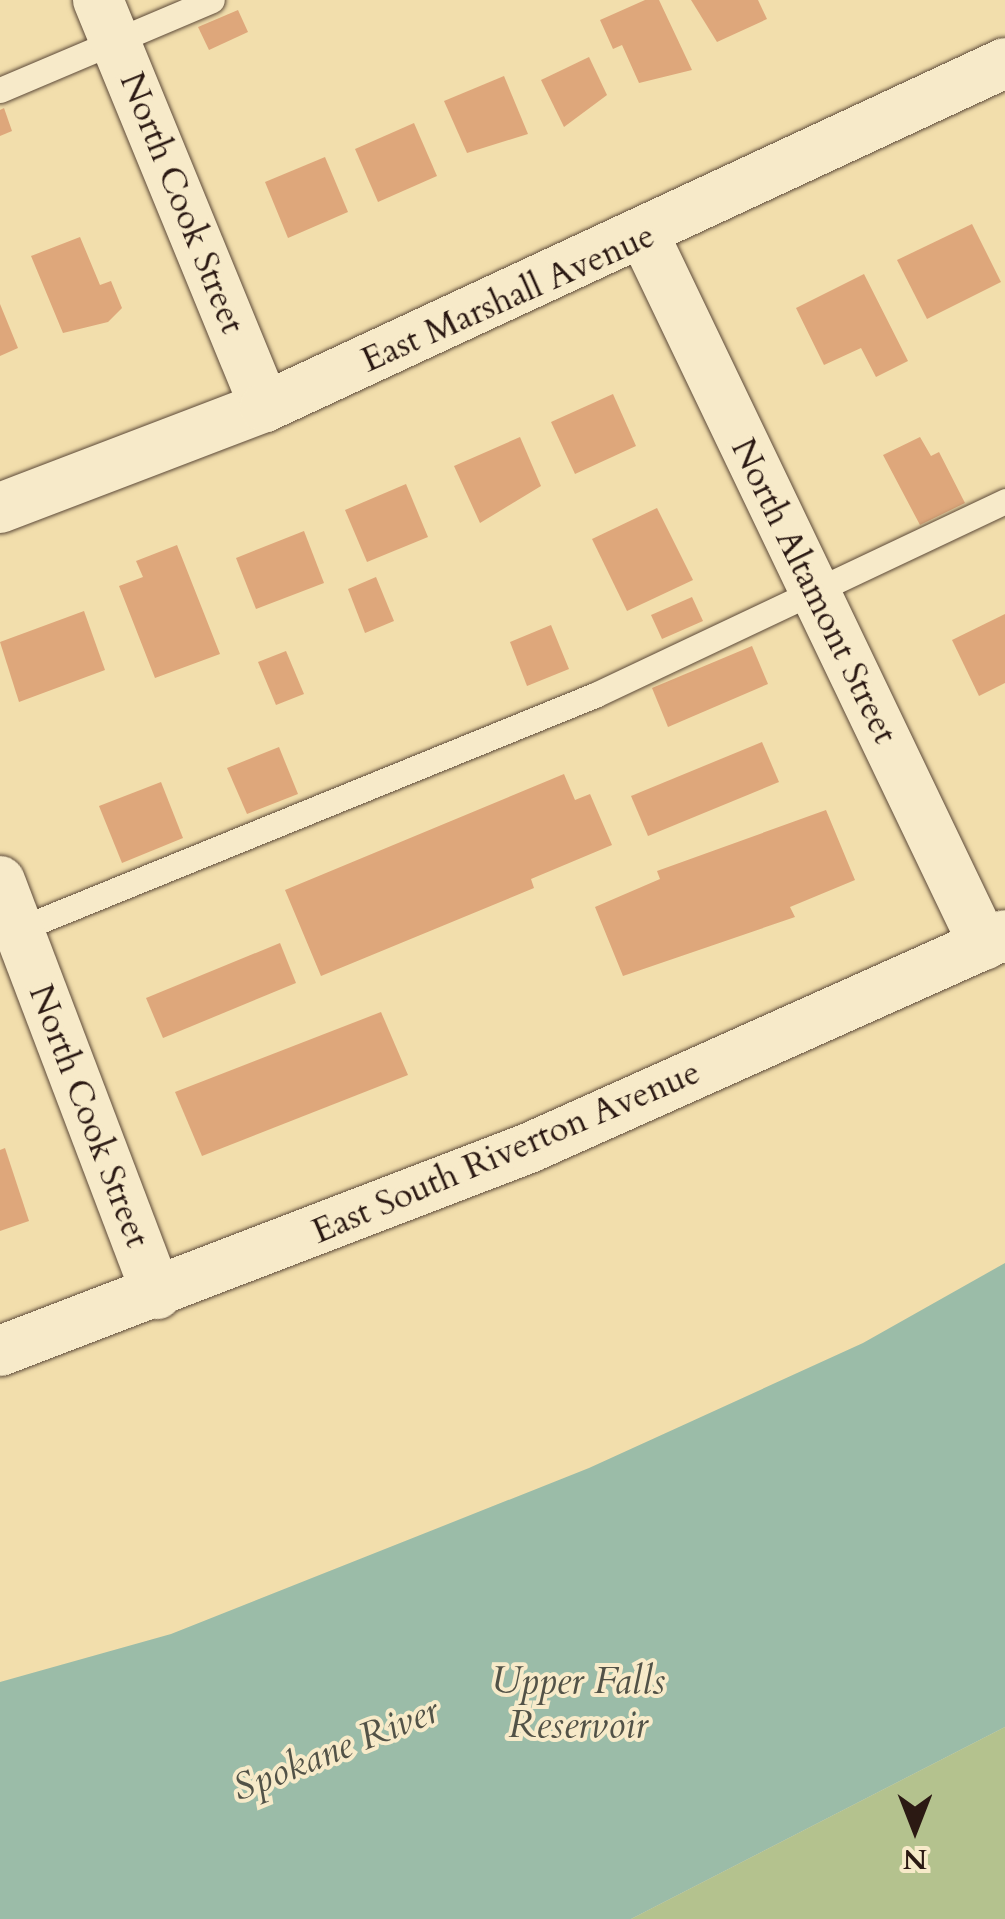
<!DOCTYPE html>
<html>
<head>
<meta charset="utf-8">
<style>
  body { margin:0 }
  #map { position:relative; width:1005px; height:1919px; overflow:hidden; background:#f2deac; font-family:Cardo,serif }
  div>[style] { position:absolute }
  .green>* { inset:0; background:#b4c28e }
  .water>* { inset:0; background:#9bbca8 }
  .building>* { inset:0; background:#dea77b }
  .roads { filter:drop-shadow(0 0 2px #5d4a39) drop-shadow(0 0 2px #5d4a39) }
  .lane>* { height:25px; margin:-12.5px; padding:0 12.5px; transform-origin:12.5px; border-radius:12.5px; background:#f7eac9 }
  .street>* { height:50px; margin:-25px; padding:0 25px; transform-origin:25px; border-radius:25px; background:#f7eac9 }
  span { translate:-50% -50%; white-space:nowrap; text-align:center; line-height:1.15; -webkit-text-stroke:8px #f7eac9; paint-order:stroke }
  .street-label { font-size:35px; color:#2b1913 }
  .water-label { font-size:38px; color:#525247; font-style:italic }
  .north { position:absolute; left:865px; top:1779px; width:100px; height:100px; -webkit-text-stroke:8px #f7eac9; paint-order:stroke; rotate:180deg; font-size:28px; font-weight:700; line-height:40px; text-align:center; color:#2b1913 }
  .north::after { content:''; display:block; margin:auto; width:35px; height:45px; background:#2b1913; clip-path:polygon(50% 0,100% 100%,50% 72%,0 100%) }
</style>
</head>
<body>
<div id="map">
  <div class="green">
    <div style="clip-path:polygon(1005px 1727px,1005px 1919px,631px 1919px)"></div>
  </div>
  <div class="water">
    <div style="clip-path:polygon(1005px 1263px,1005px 1727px,631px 1919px,0 1919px,0 1682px,171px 1634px,589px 1468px,863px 1343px)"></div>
  </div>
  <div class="building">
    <div style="clip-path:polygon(645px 0,659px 0,692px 70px,639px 83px,622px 45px,613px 49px,600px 20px)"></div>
    <div style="clip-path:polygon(691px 0,758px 0,767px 19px,717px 42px)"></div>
    <div style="clip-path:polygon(238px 10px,248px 32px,209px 50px,198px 27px)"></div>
    <div style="clip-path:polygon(589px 57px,607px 95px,564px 127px,541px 80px)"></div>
    <div style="clip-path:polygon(504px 76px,528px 134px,467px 153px,444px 101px)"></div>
    <div style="clip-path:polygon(4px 108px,12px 131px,0 136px,0 110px)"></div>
    <div style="clip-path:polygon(414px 123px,437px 176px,378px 202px,355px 149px)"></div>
    <div style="clip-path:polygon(325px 157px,348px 212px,288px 238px,265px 182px)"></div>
    <div style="clip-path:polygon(972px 224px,1001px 282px,927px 319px,897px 260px)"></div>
    <div style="clip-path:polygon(80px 237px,100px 285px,111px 281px,122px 308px,108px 322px,63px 333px,31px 256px)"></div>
    <div style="clip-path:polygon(864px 274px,908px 361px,876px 377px,861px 348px,824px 365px,796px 308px)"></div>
    <div style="clip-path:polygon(0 304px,18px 348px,0 356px)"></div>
    <div style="clip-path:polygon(613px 394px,636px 446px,575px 474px,551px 422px)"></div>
    <div style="clip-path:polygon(520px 437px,541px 486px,480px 523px,454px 466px)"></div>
    <div style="clip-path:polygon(920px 437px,931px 456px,939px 452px,965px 503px,920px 525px,883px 455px)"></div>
    <div style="clip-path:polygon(406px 484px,428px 537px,367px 562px,345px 510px)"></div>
    <div style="clip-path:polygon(657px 508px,693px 580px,627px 611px,592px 539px)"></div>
    <div style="clip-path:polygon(304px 531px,324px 583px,256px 609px,236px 558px)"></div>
    <div style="clip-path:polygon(177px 545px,220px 654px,155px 678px,119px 586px,143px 577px,136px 561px)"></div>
    <div style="clip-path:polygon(376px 577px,394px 621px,365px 633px,348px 589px)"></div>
    <div style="clip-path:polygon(692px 597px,703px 621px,662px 639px,651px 615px)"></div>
    <div style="clip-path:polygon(84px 611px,105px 670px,19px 702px,0 642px)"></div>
    <div style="clip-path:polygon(1005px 614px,1005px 683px,979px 696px,952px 640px)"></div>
    <div style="clip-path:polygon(551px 625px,569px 669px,527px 686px,510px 642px)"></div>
    <div style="clip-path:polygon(752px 646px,768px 684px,668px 727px,652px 688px)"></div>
    <div style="clip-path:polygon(286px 651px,304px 694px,276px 705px,258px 662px)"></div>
    <div style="clip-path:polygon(762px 742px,779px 782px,648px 836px,631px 796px)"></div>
    <div style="clip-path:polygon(279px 747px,298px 794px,247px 814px,227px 768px)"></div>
    <div style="clip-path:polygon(564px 774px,575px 800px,590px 794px,612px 845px,531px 879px,534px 888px,321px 976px,285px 890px)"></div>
    <div style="clip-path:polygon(161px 782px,183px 838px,122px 863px,99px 806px)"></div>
    <div style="clip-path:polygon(826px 810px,855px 880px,790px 907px,795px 917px,623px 976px,595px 907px,660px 879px,657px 871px)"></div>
    <div style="clip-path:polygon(280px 943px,296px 983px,163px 1038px,146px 998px)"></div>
    <div style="clip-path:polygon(381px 1012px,408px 1075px,202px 1156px,175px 1092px)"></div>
    <div style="clip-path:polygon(5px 1148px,29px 1221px,0 1231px,0 1150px)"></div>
  </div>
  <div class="roads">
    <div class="lane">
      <div style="left:0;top:90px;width:230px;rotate:-23deg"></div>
      <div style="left:10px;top:933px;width:632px;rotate:-22.14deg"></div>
      <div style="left:595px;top:695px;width:454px;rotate:-25.3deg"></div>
    </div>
    <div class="street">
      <div style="left:98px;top:0;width:440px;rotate:67.7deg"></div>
      <div style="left:645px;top:237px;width:785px;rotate:64.41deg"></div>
      <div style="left:0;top:508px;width:284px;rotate:-20.9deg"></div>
      <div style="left:265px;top:407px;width:816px;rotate:-24.93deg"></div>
      <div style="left:0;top:881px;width:442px;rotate:69.2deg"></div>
      <div style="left:0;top:1351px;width:567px;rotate:-20.99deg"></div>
      <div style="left:529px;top:1148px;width:521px;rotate:-24.11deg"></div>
    </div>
  </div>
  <div class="street-label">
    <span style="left:182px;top:203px;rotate:68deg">North Cook Street</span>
    <span style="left:508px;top:298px;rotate:-24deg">East Marshall Avenue</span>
    <span style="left:814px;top:591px;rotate:64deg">North Altamont Street</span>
    <span style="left:89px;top:1116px;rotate:69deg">North Cook Street</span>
    <span style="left:506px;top:1152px;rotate:-23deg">East South Riverton Avenue</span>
  </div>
  <div class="water-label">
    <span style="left:578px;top:1704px">Upper Falls<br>Reservoir</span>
    <span style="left:336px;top:1750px;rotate:-22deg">Spokane River</span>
  </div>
  <div class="north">N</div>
</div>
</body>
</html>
